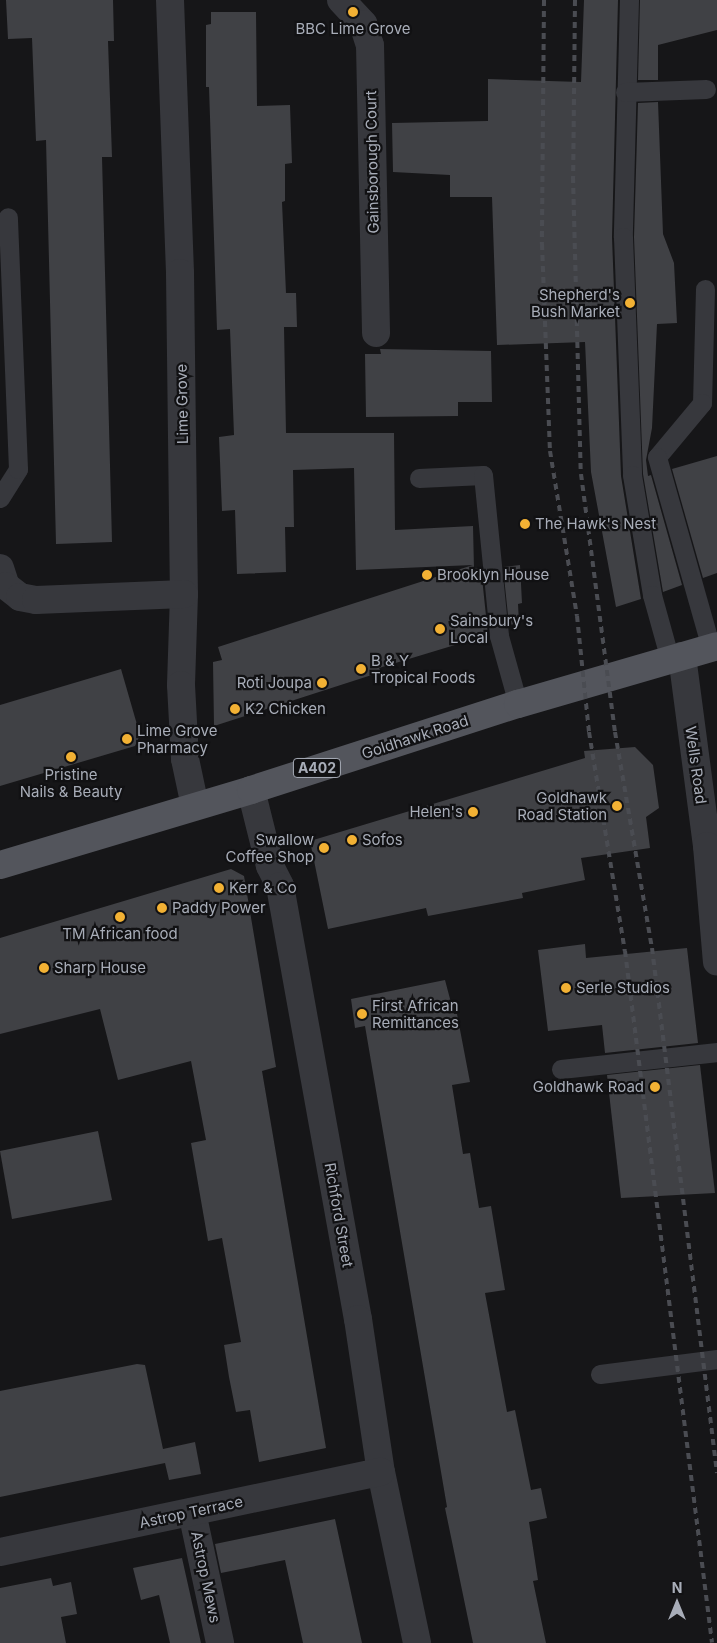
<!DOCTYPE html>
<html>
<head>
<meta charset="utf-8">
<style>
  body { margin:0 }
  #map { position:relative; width:717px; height:1643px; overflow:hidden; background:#161618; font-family:Inter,sans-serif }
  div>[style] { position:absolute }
  .building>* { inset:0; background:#404145 }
  .lane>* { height:19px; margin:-9.5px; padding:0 9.5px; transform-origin:9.5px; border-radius:9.5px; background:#37383d }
  .street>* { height:28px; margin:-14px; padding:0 14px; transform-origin:14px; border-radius:14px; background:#37383d }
  .primary>* { height:28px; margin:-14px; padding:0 14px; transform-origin:14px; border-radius:14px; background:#53555c }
  .rail>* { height:4px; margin-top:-2px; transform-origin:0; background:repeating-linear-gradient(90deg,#4a4c52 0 6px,transparent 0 11px) }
  .dots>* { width:14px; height:14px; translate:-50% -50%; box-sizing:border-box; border:2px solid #111113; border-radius:50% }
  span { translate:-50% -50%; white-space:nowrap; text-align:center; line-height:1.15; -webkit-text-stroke:4.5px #111113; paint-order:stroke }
  .shield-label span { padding:1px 4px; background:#111113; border:1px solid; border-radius:4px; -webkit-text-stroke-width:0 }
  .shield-label { font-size:14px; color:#a8adb8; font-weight:700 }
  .poi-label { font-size:15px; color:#a8adb8 }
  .right { translate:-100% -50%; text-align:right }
  .left { translate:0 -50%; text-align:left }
  .street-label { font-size:15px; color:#a8adb8 }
  .north { position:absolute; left:652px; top:1578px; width:50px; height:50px; -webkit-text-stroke:4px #111113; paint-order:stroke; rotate:0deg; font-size:14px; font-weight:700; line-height:20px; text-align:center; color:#a8adb8 }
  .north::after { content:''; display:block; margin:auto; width:18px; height:22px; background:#a8adb8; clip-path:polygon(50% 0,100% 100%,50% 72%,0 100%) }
</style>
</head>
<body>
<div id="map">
  <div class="building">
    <div style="clip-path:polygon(6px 0,113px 0,114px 41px,108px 41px,112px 157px,102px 157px,112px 542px,56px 544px,46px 140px,36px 141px,32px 38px,8px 39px)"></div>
    <div style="clip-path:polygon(584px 0,618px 0,612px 237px,621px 476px,641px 599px,616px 607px,591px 472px,585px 342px,497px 345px,492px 197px,450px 197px,450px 175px,393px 172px,392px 123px,488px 121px,488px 79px,581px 82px)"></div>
    <div style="clip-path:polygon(640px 0,717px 0,717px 30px,658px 45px,658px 80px,638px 80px)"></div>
    <div style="clip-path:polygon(211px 12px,256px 12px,257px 106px,290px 105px,292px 163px,285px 164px,285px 201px,282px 202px,286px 293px,296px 293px,297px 327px,284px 327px,286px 433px,394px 433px,395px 530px,473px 526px,474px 569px,481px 568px,488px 635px,379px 668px,381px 672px,214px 726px,213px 662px,222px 660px,218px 647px,473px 565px,356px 570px,354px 468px,293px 470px,294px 527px,285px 527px,286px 572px,237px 574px,235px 510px,222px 511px,219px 437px,234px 435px,230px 329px,217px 330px,209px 87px,206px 87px,206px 25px,211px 24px)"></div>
    <div style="clip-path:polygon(658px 102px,663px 234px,674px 263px,677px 323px,657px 324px,652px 428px,646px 460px,648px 476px,651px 475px,682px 585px,663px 592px,643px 474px,634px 237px,638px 103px)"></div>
    <div style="clip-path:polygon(380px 349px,491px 351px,492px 402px,458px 402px,458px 416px,366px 417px,365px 354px,381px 354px)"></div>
    <div style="clip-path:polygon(717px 456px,717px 573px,703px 578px,672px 469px)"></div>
    <div style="clip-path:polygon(520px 565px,522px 603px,518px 604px,519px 623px,509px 625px,503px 567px)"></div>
    <div style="clip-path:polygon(121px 669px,140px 735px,135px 746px,0 786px,0 705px)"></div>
    <div style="clip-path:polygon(635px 747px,653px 765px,659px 808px,646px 817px,650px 848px,581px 858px,585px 880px,522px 893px,523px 898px,428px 916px,426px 908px,328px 929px,310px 841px,585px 758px,584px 751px)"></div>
    <div style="clip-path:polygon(231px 869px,244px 876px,259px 965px,276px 1067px,262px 1071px,326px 1448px,259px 1462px,250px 1410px,236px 1412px,229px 1377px,224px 1345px,241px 1342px,222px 1238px,208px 1241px,191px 1143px,206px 1140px,191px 1061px,118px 1080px,100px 1009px,0 1034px,0 938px)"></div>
    <div style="clip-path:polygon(585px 944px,586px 958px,687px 948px,698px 1043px,605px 1053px,602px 1025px,548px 1031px,538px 950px)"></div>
    <div style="clip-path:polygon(445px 980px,454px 1014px,457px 1014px,470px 1082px,452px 1085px,463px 1154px,470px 1153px,479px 1208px,491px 1206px,505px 1290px,485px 1293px,507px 1412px,515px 1410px,531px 1490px,541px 1488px,547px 1518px,529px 1522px,538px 1580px,533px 1581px,546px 1643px,473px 1643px,445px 1508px,447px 1507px,365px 1026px,355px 1028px,351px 999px)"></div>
    <div style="clip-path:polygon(700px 1065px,715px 1193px,621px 1198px,607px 1075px)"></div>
    <div style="clip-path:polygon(98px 1131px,112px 1200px,12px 1219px,0 1151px)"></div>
    <div style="clip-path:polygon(137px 1364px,145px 1365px,163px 1449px,195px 1442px,201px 1474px,169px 1480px,165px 1463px,0 1497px,0 1391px)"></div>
    <div style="clip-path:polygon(335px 1519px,362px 1643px,303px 1643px,285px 1560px,221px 1573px,215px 1544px)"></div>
    <div style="clip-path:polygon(182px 1558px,197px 1625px,201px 1643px,170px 1643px,159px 1595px,141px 1600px,133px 1568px)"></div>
    <div style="clip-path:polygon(51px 1578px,53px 1586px,71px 1582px,77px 1614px,61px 1617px,66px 1643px,0 1643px,0 1588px)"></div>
  </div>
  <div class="lane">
    <div style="left:629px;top:0;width:237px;rotate:91.5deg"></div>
    <div style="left:623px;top:237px;width:238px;rotate:87.8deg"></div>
    <div style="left:632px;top:475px;width:122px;rotate:80.5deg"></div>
    <div style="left:652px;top:595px;width:67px;rotate:74.5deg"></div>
    <div style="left:625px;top:92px;width:81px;rotate:-2.1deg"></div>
    <div style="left:705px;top:289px;width:114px;rotate:91.5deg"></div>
    <div style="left:702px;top:403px;width:70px;rotate:129.8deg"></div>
    <div style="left:657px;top:457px;width:198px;rotate:74.2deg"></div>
    <div style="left:419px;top:478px;width:64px;rotate:-2.7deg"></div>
    <div style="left:483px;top:475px;width:162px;rotate:84.3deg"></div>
    <div style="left:499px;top:636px;width:71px;rotate:74.4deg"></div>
    <div style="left:0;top:498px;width:34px;rotate:-58deg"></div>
    <div style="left:18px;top:469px;width:252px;rotate:-92.3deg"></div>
    <div style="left:561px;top:1069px;width:157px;rotate:-6.2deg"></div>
    <div style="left:600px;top:1374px;width:118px;rotate:-7.3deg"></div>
  </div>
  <div class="street">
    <div style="left:170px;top:0;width:273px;rotate:87.9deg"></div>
    <div style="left:180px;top:273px;width:321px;rotate:89.3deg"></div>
    <div style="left:184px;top:594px;width:91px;rotate:91.9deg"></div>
    <div style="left:181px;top:685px;width:74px;rotate:86.9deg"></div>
    <div style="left:185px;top:759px;width:48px;rotate:78deg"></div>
    <div style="left:341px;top:0;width:33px;rotate:47deg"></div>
    <div style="left:363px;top:24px;width:22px;rotate:72deg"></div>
    <div style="left:370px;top:45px;width:288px;rotate:88.8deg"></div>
    <div style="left:0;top:568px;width:19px;rotate:72deg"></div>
    <div style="left:6px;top:586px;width:18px;rotate:38deg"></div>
    <div style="left:20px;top:597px;width:16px;rotate:11deg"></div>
    <div style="left:36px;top:600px;width:148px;rotate:-2.3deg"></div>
    <div style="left:682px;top:656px;width:192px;rotate:82.5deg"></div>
    <div style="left:707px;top:846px;width:116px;rotate:85.1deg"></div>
    <div style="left:251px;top:790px;width:78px;rotate:76deg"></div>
    <div style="left:270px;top:866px;width:22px;rotate:63deg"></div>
    <div style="left:280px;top:886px;width:440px;rotate:79.8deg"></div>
    <div style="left:358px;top:1319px;width:155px;rotate:81.5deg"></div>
    <div style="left:381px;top:1472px;width:175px;rotate:78.1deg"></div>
    <div style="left:192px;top:1512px;width:134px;rotate:77.9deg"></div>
    <div style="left:0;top:1552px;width:389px;rotate:-11.9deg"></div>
  </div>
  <div class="primary">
    <div style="left:0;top:865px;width:262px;rotate:-16.6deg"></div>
    <div style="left:251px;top:790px;width:281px;rotate:-17.9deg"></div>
    <div style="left:518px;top:704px;width:207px;rotate:-16.2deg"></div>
  </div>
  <div class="rail">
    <div style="left:544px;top:0;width:244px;rotate:90.5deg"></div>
    <div style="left:542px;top:244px;width:207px;rotate:87.8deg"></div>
    <div style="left:550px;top:451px;width:167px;rotate:80.7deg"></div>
    <div style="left:577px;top:616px;width:117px;rotate:84.1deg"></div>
    <div style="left:589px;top:732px;width:222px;rotate:80.7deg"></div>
    <div style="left:625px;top:951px;width:697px;rotate:82.83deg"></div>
    <div style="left:575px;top:0;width:177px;rotate:90.6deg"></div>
    <div style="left:573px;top:177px;width:297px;rotate:88.5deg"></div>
    <div style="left:581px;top:474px;width:260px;rotate:82.5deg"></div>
    <div style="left:615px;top:732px;width:219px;rotate:80.3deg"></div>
    <div style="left:652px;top:948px;width:529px;rotate:82.94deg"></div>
  </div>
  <div class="dots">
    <div style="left:353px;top:12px;background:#f2b134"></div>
    <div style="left:630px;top:303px;background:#f2b134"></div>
    <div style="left:525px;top:524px;background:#f2b134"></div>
    <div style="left:427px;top:575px;background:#f2b134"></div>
    <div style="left:440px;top:629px;background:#f2b134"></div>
    <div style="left:361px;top:669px;background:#f2b134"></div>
    <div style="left:322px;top:683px;background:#f2b134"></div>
    <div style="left:235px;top:709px;background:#f2b134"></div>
    <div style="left:127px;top:739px;background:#f2b134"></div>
    <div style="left:71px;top:757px;background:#f2b134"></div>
    <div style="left:617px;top:806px;background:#f2b134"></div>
    <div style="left:473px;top:812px;background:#f2b134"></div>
    <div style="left:352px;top:840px;background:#f2b134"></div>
    <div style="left:324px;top:848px;background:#f2b134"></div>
    <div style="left:219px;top:888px;background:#f2b134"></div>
    <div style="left:162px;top:908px;background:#f2b134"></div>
    <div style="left:120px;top:917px;background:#f2b134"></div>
    <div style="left:44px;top:968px;background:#f2b134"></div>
    <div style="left:566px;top:988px;background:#f2b134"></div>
    <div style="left:362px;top:1014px;background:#f2b134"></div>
    <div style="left:655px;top:1087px;background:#f2b134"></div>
  </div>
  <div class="shield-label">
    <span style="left:317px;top:768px">A402</span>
  </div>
  <div class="poi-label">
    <span style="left:353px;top:29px">BBC Lime Grove</span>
    <span class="right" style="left:620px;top:303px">Shepherd's<br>Bush Market</span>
    <span class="left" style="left:535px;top:524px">The Hawk's Nest</span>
    <span class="left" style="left:437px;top:575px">Brooklyn House</span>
    <span class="left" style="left:450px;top:629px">Sainsbury's<br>Local</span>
    <span class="left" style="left:371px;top:669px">B &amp; Y<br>Tropical Foods</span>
    <span class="right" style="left:312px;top:683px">Roti Joupa</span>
    <span class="left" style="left:245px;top:709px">K2 Chicken</span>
    <span class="left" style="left:137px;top:739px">Lime Grove<br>Pharmacy</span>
    <span style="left:71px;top:783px">Pristine<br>Nails &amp; Beauty</span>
    <span class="right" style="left:607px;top:806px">Goldhawk<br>Road Station</span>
    <span class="right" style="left:463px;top:812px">Helen's</span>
    <span class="right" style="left:314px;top:848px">Swallow<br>Coffee Shop</span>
    <span class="left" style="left:362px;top:840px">Sofos</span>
    <span class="left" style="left:229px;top:888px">Kerr &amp; Co</span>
    <span class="left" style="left:172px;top:908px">Paddy Power</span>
    <span style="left:120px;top:934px">TM African food</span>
    <span class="left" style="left:54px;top:968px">Sharp House</span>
    <span class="left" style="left:576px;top:988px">Serle Studios</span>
    <span class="left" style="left:372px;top:1014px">First African<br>Remittances</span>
    <span class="right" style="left:644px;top:1087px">Goldhawk Road</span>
  </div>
  <div class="street-label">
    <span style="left:372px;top:162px;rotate:-91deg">Gainsborough Court</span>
    <span style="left:182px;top:404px;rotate:-91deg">Lime Grove</span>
    <span style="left:415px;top:737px;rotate:-18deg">Goldhawk Road</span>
    <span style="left:696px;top:765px;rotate:82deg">Wells Road</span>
    <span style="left:339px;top:1215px;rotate:80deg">Richford Street</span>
    <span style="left:191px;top:1512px;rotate:-12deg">Astrop Terrace</span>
    <span style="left:206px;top:1577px;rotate:78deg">Astrop Mews</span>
  </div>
  <div class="north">N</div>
</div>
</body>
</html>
